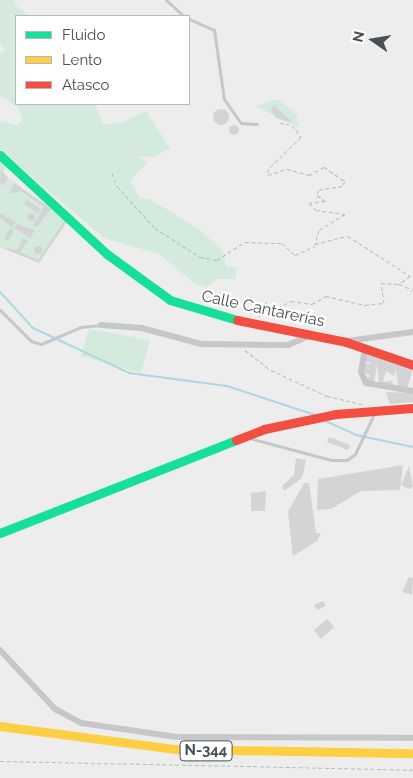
<!DOCTYPE html>
<html>
<head>
<meta charset="utf-8">
<style>
  body { margin:0 }
  #map { position:relative; width:413px; height:778px; overflow:hidden; background:#ededed; font-family:Raleway,sans-serif }
  div>[style] { position:absolute }
  .green>* { inset:0; background:#d3eadc }
  .stream>* { height:2px; margin:-1px; padding:0 1px; transform-origin:1px; border-radius:1px; background:#add7e4 }
  .building>* { inset:0; background:#d3d4d6 }
  .round { border-radius:50% }
  .path>* { height:1px; margin-top:-0.5px; transform-origin:0; background:repeating-linear-gradient(90deg,#b4bebb 0 4px,transparent 0 6.5px) }
  .lane>* { height:3px; margin:-1.5px; padding:0 1.5px; transform-origin:1.5px; border-radius:1.5px; background:#c5c7c8 }
  .street>* { height:6px; margin:-3px; padding:0 3px; transform-origin:3px; border-radius:3px; background:#c5c7c8 }
  .fast>* { height:9px; margin:-4.5px; padding:0 4.5px; transform-origin:4.5px; border-radius:4.5px; background:#16e098 }
  .slow>* { height:9px; margin:-4.5px; padding:0 4.5px; transform-origin:4.5px; border-radius:4.5px; background:#ffcf43 }
  .jam>* { height:9px; margin:-4.5px; padding:0 4.5px; transform-origin:4.5px; border-radius:4.5px; background:#f24e42 }
  span { translate:-50% -50%; white-space:nowrap; text-align:center; line-height:1.15; -webkit-text-stroke:4.5px #fff; paint-order:stroke }
  .shield-label span { padding:1px 4px; background:#fff; border:1px solid; border-radius:4px; -webkit-text-stroke-width:0 }
  .shield-label { font-size:15px; color:#474f57; font-weight:700 }
  .street-label { font-size:16px; color:#474f57 }
  .legend { position:absolute; left:15px; top:15px; width:175px; height:90px; box-sizing:border-box; background:#fff; border:1px solid #b5b9bc; margin:0; padding:6px 9px; list-style:none; font-size:15px; color:#474f57 }
  .legend li { display:flex; align-items:center; gap:10px; height:25px }
  .legend b { width:25px; border:1px solid #b5b9bc }
  .north { position:absolute; left:348px; top:15px; width:50px; height:50px; -webkit-text-stroke:4px #fff; paint-order:stroke; rotate:283deg; font-size:14px; font-weight:700; line-height:20px; text-align:center; color:#474f57 }
  .north::after { content:''; display:block; margin:auto; width:18px; height:22px; background:#474f57; clip-path:polygon(50% 0,100% 100%,50% 72%,0 100%) }
</style>
</head>
<body>
<div id="map">
  <div class="green">
    <div style="clip-path:polygon(0 0,16px 0,13px 3px,29px 16px,16px 16px,16px 104px,95px 104px,103px 125px,123px 122px,146px 111px,170px 148px,156px 156px,138px 157px,148px 162px,130px 181px,140px 198px,150px 199px,200px 230px,222px 250px,227px 267px,237px 267px,235px 279px,217px 279px,207px 287px,194px 283px,159px 254px,104px 238px,0 149px,0 121px,17px 125px,23px 120px,18px 107px,0 95px,0 53px,6px 50px,0 44px)"></div>
    <div style="clip-path:polygon(278px 99px,296px 114px,299px 127px,255px 106px)"></div>
    <div style="clip-path:polygon(0 160px,7px 166px,2px 174px,68px 220px,39px 263px,0 247px)"></div>
    <div style="clip-path:polygon(89px 329px,150px 340px,141px 373px,81px 356px)"></div>
  </div>
  <div class="stream">
    <div style="left:0;top:292px;width:49px;rotate:47.5deg"></div>
    <div style="left:33px;top:328px;width:106px;rotate:25.1deg"></div>
    <div style="left:129px;top:373px;width:99px;rotate:7.6deg"></div>
    <div style="left:227px;top:386px;width:93px;rotate:18.2deg"></div>
    <div style="left:323px;top:420px;width:36px;rotate:24deg"></div>
    <div style="left:356px;top:435px;width:58px;rotate:11.9deg"></div>
  </div>
  <div class="building">
    <div style="clip-path:polygon(274px 105px,293px 123px,292px 123px,276px 118px,271px 110px)"></div>
    <div class="round" style="left:213px;top:109px;width:16px;height:16px"></div>
    <div class="round" style="left:229px;top:125px;width:10px;height:10px"></div>
    <div style="clip-path:polygon(1px 170px,8px 178px,3px 186px,0 183px)"></div>
    <div style="clip-path:polygon(14px 183px,51px 209px,37px 227px,33px 225px,44px 207px,21px 191px,9px 194px)"></div>
    <div style="clip-path:polygon(27px 200px,41px 209px,38px 213px,24px 204px)"></div>
    <div style="clip-path:polygon(54px 211px,68px 220px,39px 263px,1px 247px,17px 250px,23px 238px,28px 241px,20px 252px,38px 260px,64px 221px)"></div>
    <div style="clip-path:polygon(0 213px,16px 222px,12px 227px,0 218px)"></div>
    <div class="round" style="left:27px;top:213px;width:8px;height:8px"></div>
    <div style="clip-path:polygon(17px 224px,35px 230px,30px 238px,14px 228px)"></div>
    <div style="clip-path:polygon(10px 228px,14px 231px,8px 241px,4px 239px)"></div>
    <div class="round" style="left:34px;top:246px;width:8px;height:8px"></div>
    <div style="clip-path:polygon(367px 352px,413px 368px,407px 389px,398px 385px,396px 369px,394px 376px,386px 371px,383px 382px,392px 381px,395px 388px,379px 383px,377px 364px,374px 384px,369px 383px,366px 378px,371px 376px,363px 372px,365px 363px,369px 364px,371px 362px,365px 362px)"></div>
    <div style="clip-path:polygon(386px 392px,413px 393px,413px 402px,390px 404px)"></div>
    <div style="clip-path:polygon(329px 437px,350px 445px,348px 450px,327px 442px)"></div>
    <div style="clip-path:polygon(296px 458px,306px 460px,302px 478px,284px 491px,282px 486px,294px 475px)"></div>
    <div style="clip-path:polygon(403px 465px,400px 490px,361px 491px,331px 509px,317px 510px,318px 479px)"></div>
    <div style="clip-path:polygon(409px 466px,413px 487px,408px 489px,401px 485px)"></div>
    <div style="clip-path:polygon(304px 483px,309px 483px,316px 533px,321px 533px,317px 541px,293px 556px,288px 512px)"></div>
    <div style="clip-path:polygon(266px 491px,265px 511px,251px 511px,251px 493px)"></div>
    <div style="clip-path:polygon(409px 577px,413px 578px,412px 595px,402px 592px)"></div>
    <div style="clip-path:polygon(323px 601px,326px 606px,317px 610px,314px 605px)"></div>
    <div style="clip-path:polygon(327px 619px,334px 627px,321px 639px,314px 630px)"></div>
  </div>
  <div class="path">
    <div style="left:280px;top:123px;width:12px;rotate:9deg"></div>
    <div style="left:292px;top:125px;width:15px;rotate:53deg"></div>
    <div style="left:301px;top:137px;width:46px;rotate:135.9deg"></div>
    <div style="left:268px;top:169px;width:6px;rotate:90deg"></div>
    <div style="left:268px;top:175px;width:20px;rotate:-18deg"></div>
    <div style="left:287px;top:169px;width:23px;rotate:15deg"></div>
    <div style="left:309px;top:175px;width:17px;rotate:-28deg"></div>
    <div style="left:324px;top:167px;width:25px;rotate:34deg"></div>
    <div style="left:345px;top:181px;width:6px;rotate:121deg"></div>
    <div style="left:342px;top:186px;width:24px;rotate:171deg"></div>
    <div style="left:318px;top:190px;width:5px;rotate:101deg"></div>
    <div style="left:317px;top:195px;width:10px;rotate:37deg"></div>
    <div style="left:325px;top:201px;width:16px;rotate:173deg"></div>
    <div style="left:309px;top:203px;width:10px;rotate:45deg"></div>
    <div style="left:316px;top:210px;width:29px;rotate:8deg"></div>
    <div style="left:345px;top:214px;width:31px;rotate:148deg"></div>
    <div style="left:319px;top:230px;width:15px;rotate:106deg"></div>
    <div style="left:315px;top:244px;width:34px;rotate:-14deg"></div>
    <div style="left:348px;top:236px;width:74px;rotate:32.8deg"></div>
    <div style="left:410px;top:276px;width:14px;rotate:144deg"></div>
    <div style="left:399px;top:284px;width:15px;rotate:23deg"></div>
    <div style="left:112px;top:173px;width:14px;rotate:69deg"></div>
    <div style="left:117px;top:186px;width:57px;rotate:47.9deg"></div>
    <div style="left:155px;top:228px;width:54px;rotate:32.8deg"></div>
    <div style="left:200px;top:257px;width:17px;rotate:10deg"></div>
    <div style="left:217px;top:260px;width:33px;rotate:-33deg"></div>
    <div style="left:245px;top:242px;width:37px;rotate:2deg"></div>
    <div style="left:282px;top:243px;width:18px;rotate:43deg"></div>
    <div style="left:295px;top:255px;width:22px;rotate:-24deg"></div>
    <div style="left:259px;top:317px;width:17px;rotate:-65deg"></div>
    <div style="left:266px;top:302px;width:11px;rotate:56deg"></div>
    <div style="left:272px;top:311px;width:21px;rotate:-28deg"></div>
    <div style="left:291px;top:301px;width:21px;rotate:8deg"></div>
    <div style="left:312px;top:304px;width:16px;rotate:-30deg"></div>
    <div style="left:326px;top:296px;width:40px;rotate:13deg"></div>
    <div style="left:365px;top:305px;width:19px;rotate:-6deg"></div>
    <div style="left:384px;top:303px;width:20px;rotate:-99deg"></div>
    <div style="left:381px;top:283px;width:17px;rotate:3deg"></div>
    <div style="left:245px;top:350px;width:33px;rotate:38deg"></div>
    <div style="left:271px;top:370px;width:62px;rotate:24.9deg"></div>
    <div style="left:327px;top:396px;width:36px;rotate:13deg"></div>
    <div style="left:0;top:761px;width:413px;rotate:1.2deg"></div>
  </div>
  <div class="lane">
    <div style="left:166px;top:0;width:24px;rotate:42deg"></div>
    <div style="left:189px;top:19px;width:27px;rotate:24deg"></div>
    <div style="left:214px;top:30px;width:70px;rotate:81.8deg"></div>
    <div style="left:224px;top:99px;width:29px;rotate:55deg"></div>
    <div style="left:241px;top:123px;width:16px;rotate:4deg"></div>
    <div style="left:0;top:310px;width:44px;rotate:45deg"></div>
    <div style="left:31px;top:341px;width:10px;rotate:17deg"></div>
    <div style="left:41px;top:344px;width:43px;rotate:-23deg"></div>
    <div style="left:81px;top:327px;width:20px;rotate:-6deg"></div>
    <div style="left:249px;top:438px;width:85px;rotate:15deg"></div>
    <div style="left:331px;top:460px;width:16px"></div>
    <div style="left:347px;top:460px;width:10px;rotate:-37deg"></div>
    <div style="left:355px;top:454px;width:44px;rotate:-64.6deg"></div>
  </div>
  <div class="street">
    <div style="left:101px;top:325px;width:41px;rotate:4.2deg"></div>
    <div style="left:142px;top:328px;width:61px;rotate:15.2deg"></div>
    <div style="left:201px;top:344px;width:87px;rotate:0.7deg"></div>
    <div style="left:288px;top:345px;width:26px;rotate:-23deg"></div>
    <div style="left:347px;top:341px;width:67px;rotate:-7.8deg"></div>
    <div style="left:365px;top:349px;width:23px;rotate:100deg"></div>
    <div style="left:361px;top:372px;width:12px;rotate:66deg"></div>
    <div style="left:366px;top:383px;width:48px;rotate:9.7deg"></div>
    <div style="left:0;top:650px;width:81px;rotate:47deg"></div>
    <div style="left:55px;top:709px;width:30px;rotate:28deg"></div>
    <div style="left:81px;top:723px;width:97px;rotate:8.3deg"></div>
    <div style="left:177px;top:737px;width:236px;rotate:0.2deg"></div>
  </div>
  <div class="fast">
    <div style="left:0;top:155px;width:146px;rotate:42.8deg"></div>
    <div style="left:107px;top:254px;width:78px;rotate:36.1deg"></div>
    <div style="left:170px;top:300px;width:70px;rotate:16.6deg"></div>
    <div style="left:0;top:533px;width:254px;rotate:-21.5deg"></div>
  </div>
  <div class="slow">
    <div style="left:0;top:726px;width:177px;rotate:7.5deg"></div>
    <div style="left:175px;top:749px;width:238px;rotate:1deg"></div>
  </div>
  <div class="jam">
    <div style="left:237px;top:320px;width:111px;rotate:11.4deg"></div>
    <div style="left:346px;top:342px;width:71px;rotate:18.9deg"></div>
    <div style="left:236px;top:440px;width:30px;rotate:-21deg"></div>
    <div style="left:264px;top:429px;width:74px;rotate:-11.8deg"></div>
    <div style="left:336px;top:414px;width:77px;rotate:-4.5deg"></div>
  </div>
  <div class="shield-label">
    <span style="left:206px;top:751px">N-344</span>
  </div>
  <div class="street-label">
    <span style="left:263px;top:309px;rotate:12deg">Calle Cantarerías</span>
  </div>
  <ul class="legend">
  <li><b style="height:6px;background:#16e098"></b>Fluido</li>
  <li><b style="height:6px;background:#ffcf43"></b>Lento</li>
  <li><b style="height:6px;background:#f24e42"></b>Atasco</li>
  </ul>
  <div class="north">N</div>
</div>
</body>
</html>
